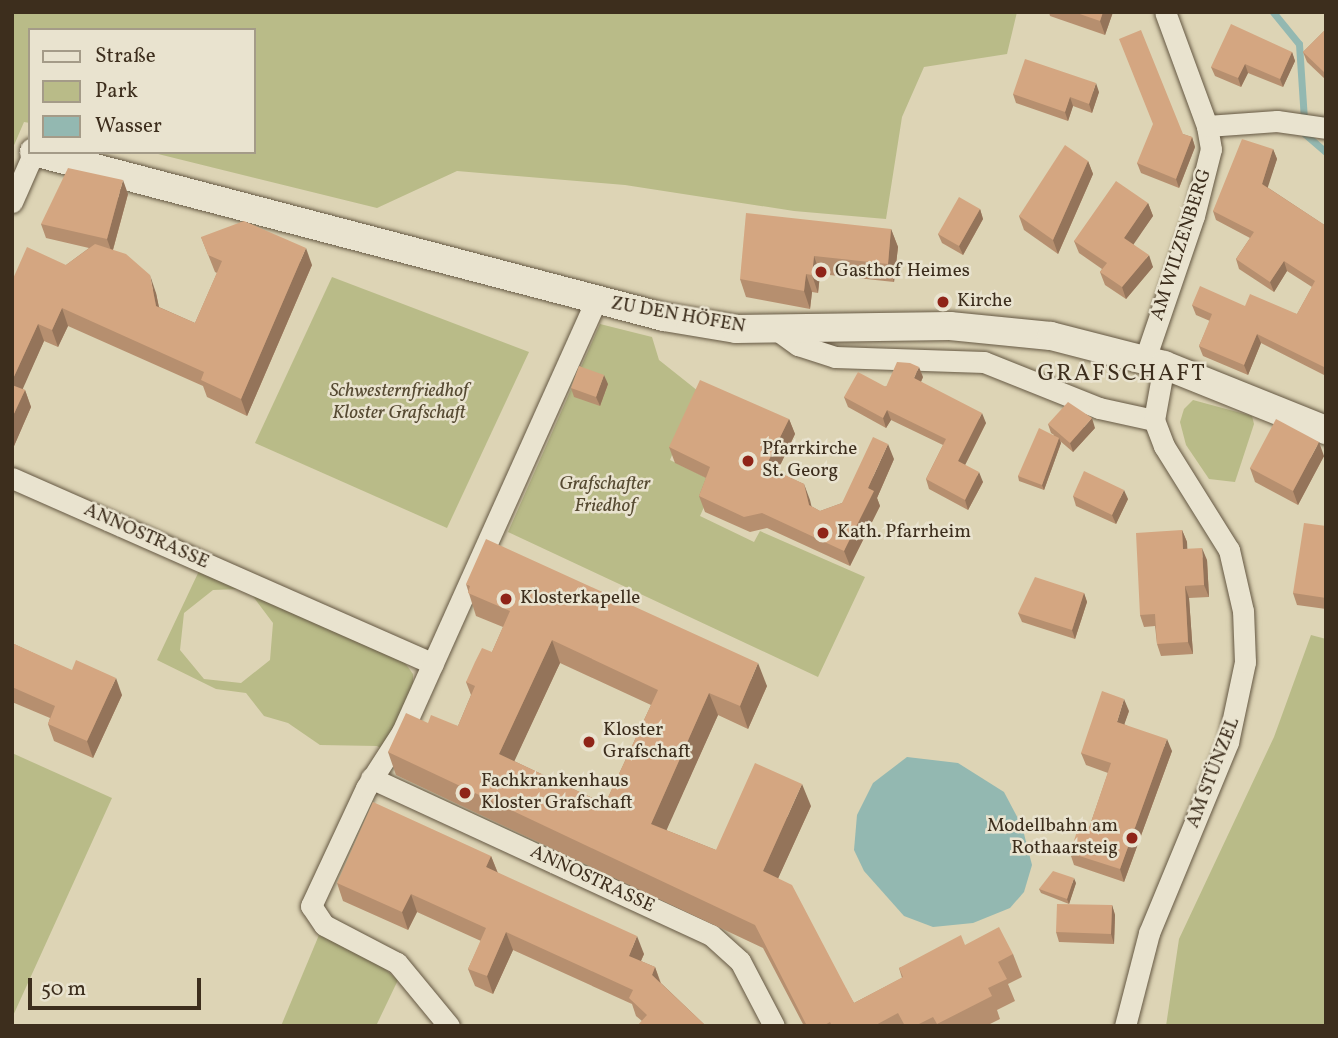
<!DOCTYPE html>
<html>
<head>
<meta charset="utf-8">
<style>
  body { margin:0 }
  #map { position:relative; width:1338px; height:1038px; overflow:hidden; background:#ddd4b5; font-family:Vollkorn,serif }
  div>[style] { position:absolute }
  .green>* { inset:0; background:#b9bb88 }
  .water>* { inset:0; background:#93b8b1 }
  .stream>* { height:7px; margin:-3.5px; padding:0 3.5px; transform-origin:3.5px; border-radius:3.5px; background:#93b8b1 }
  .roads { filter:drop-shadow(0 0 2px #655843) drop-shadow(0 0 2px #655843) }
  .street>* { height:21px; margin:-10.5px; padding:0 10.5px; transform-origin:10.5px; border-radius:10.5px; background:#e9e3cf }
  .secondary>* { height:28px; margin:-14px; padding:0 14px; transform-origin:14px; border-radius:14px; background:#e9e3cf }
  .wall>* { inset:0; background:#b68f6f }
  .shaded-wall>* { inset:0; background:#94745a }
  .building>* { inset:0; background:#d4a681 }
  .dots>* { width:19px; height:19px; translate:-50% -50%; box-sizing:border-box; border:4px solid #e9e3cf; border-radius:50% }
  span { translate:-50% -50%; white-space:nowrap; text-align:center; line-height:1.15; -webkit-text-stroke:5px #e9e3cf; paint-order:stroke }
  .street-label { font-size:19px; color:#3d2e1d }
  .poi-label { font-size:19px; color:#3d2e1d }
  .left { translate:0 -50%; text-align:left }
  .right { translate:-100% -50%; text-align:right }
  .park-label { font-size:19px; color:#564a32; font-style:italic }
  .quarter-label { font-size:23px; color:#3d2e1d; letter-spacing:2px }
  .frame { position:absolute; inset:0; border:14px solid #3d2e1d; pointer-events:none }
  .legend { position:absolute; left:28px; top:28px; width:228px; height:126px; box-sizing:border-box; background:#e9e3cf; border:2px solid #a49b88; margin:0; padding:9px 12px; list-style:none; font-size:21px; color:#3d2e1d }
  .legend li { display:flex; align-items:center; gap:14px; height:35px }
  .legend b { width:35px; border:2px solid #a49b88 }
  .scale { position:absolute; left:28px; top:978px; width:173px; height:32px; box-sizing:border-box; border:4px solid #3d2e1d; border-top:0; padding-left:9px; font-size:21px; line-height:24px; white-space:nowrap; color:#3d2e1d; -webkit-text-stroke:5px #e9e3cf; paint-order:stroke }
</style>
</head>
<body>
<div id="map">
  <div class="green">
    <div style="clip-path:polygon(12px 12px,1017px 12px,1007px 54px,924px 67px,902px 117px,886px 219px,794px 211px,625px 185px,457px 171px,377px 208px,150px 152px,254px 152px,254px 30px,30px 30px,30px 123px,24px 122px,12px 150px)"></div>
    <div style="clip-path:polygon(332px 277px,529px 352px,447px 528px,255px 443px)"></div>
    <div style="clip-path:polygon(600px 324px,652px 337px,659px 360px,698px 391px,670px 460px,715px 482px,700px 516px,754px 542px,760px 531px,865px 577px,818px 677px,508px 532px)"></div>
    <div style="clip-path:polygon(1193px 400px,1252px 416px,1254px 424px,1235px 482px,1209px 479px,1186px 445px,1180px 422px,1184px 409px)"></div>
    <div style="clip-path:polygon(199px 571px,239px 589px,213px 590px,184px 613px,180px 650px,204px 679px,241px 683px,270px 660px,273px 623px,252px 595px,405px 663px,413px 674px,413px 686px,384px 750px,377px 746px,320px 745px,288px 723px,264px 716px,246px 693px,216px 689px,157px 660px)"></div>
    <div style="clip-path:polygon(1311px 635px,1326px 639px,1326px 1026px,1166px 1026px,1179px 939px,1274px 737px)"></div>
    <div style="clip-path:polygon(12px 753px,112px 798px,12px 1018px)"></div>
    <div style="clip-path:polygon(319px 935px,367px 954px,398px 980px,376px 1026px,281px 1026px)"></div>
  </div>
  <div class="water">
    <div style="clip-path:polygon(907px 757px,958px 763px,1004px 792px,1022px 826px,1032px 865px,1024px 892px,1010px 908px,973px 923px,933px 927px,904px 916px,864px 871px,854px 850px,857px 815px,873px 783px)"></div>
  </div>
  <div class="stream">
    <div style="left:1273px;top:12px;width:41px;rotate:50.9deg"></div>
    <div style="left:1299px;top:44px;width:90px;rotate:86.2deg"></div>
    <div style="left:1305px;top:134px;width:28px;rotate:41deg"></div>
  </div>
  <div class="roads">
    <div class="street">
      <div style="left:1207px;top:126px;width:70px;rotate:-4.1deg"></div>
      <div style="left:1277px;top:121px;width:49px;rotate:8.1deg"></div>
      <div style="left:12px;top:202px;width:55px;rotate:-66.3deg"></div>
      <div style="left:777px;top:330px;width:26px;rotate:36deg"></div>
      <div style="left:798px;top:345px;width:39px;rotate:18deg"></div>
      <div style="left:835px;top:357px;width:149px;rotate:1.9deg"></div>
      <div style="left:984px;top:362px;width:124px;rotate:21.8deg"></div>
      <div style="left:1099px;top:408px;width:56px;rotate:12.3deg"></div>
      <div style="left:1145px;top:359px;width:151px;rotate:-71.1deg"></div>
      <div style="left:1194px;top:216px;width:69px;rotate:-75.8deg"></div>
      <div style="left:1211px;top:149px;width:23px;rotate:-100deg"></div>
      <div style="left:1207px;top:126px;width:121px;rotate:-110.2deg"></div>
      <div style="left:12px;top:478px;width:460px;rotate:23.8deg"></div>
      <div style="left:371px;top:778px;width:374px;rotate:24.8deg"></div>
      <div style="left:711px;top:935px;width:39px;rotate:42deg"></div>
      <div style="left:740px;top:961px;width:73px;rotate:62.4deg"></div>
      <div style="left:449px;top:1026px;width:82px;rotate:-129.5deg"></div>
      <div style="left:397px;top:963px;width:82px;rotate:-152.5deg"></div>
      <div style="left:324px;top:925px;width:23px;rotate:-124deg"></div>
      <div style="left:311px;top:906px;width:130px;rotate:-65deg"></div>
      <div style="left:366px;top:788px;width:67px;rotate:-57.3deg"></div>
      <div style="left:402px;top:732px;width:473px;rotate:-65.8deg"></div>
      <div style="left:1125px;top:1026px;width:96px;rotate:-75.5deg"></div>
      <div style="left:1149px;top:933px;width:207px;rotate:-67.5deg"></div>
      <div style="left:1228px;top:742px;width:82px;rotate:-78deg"></div>
      <div style="left:1245px;top:662px;width:51px;rotate:-92.2deg"></div>
      <div style="left:1243px;top:611px;width:63px;rotate:-102.9deg"></div>
      <div style="left:1229px;top:550px;width:123px;rotate:-122deg"></div>
      <div style="left:1164px;top:446px;width:28px;rotate:-111deg"></div>
      <div style="left:1154px;top:420px;width:56px;rotate:-79.7deg"></div>
    </div>
    <div class="secondary">
      <div style="left:34px;top:152px;width:651px;rotate:14.68deg"></div>
      <div style="left:664px;top:317px;width:73px;rotate:9.5deg"></div>
      <div style="left:736px;top:329px;width:214px;rotate:-0.8deg"></div>
      <div style="left:950px;top:326px;width:101px;rotate:5.7deg"></div>
      <div style="left:1051px;top:336px;width:117px;rotate:14.4deg"></div>
      <div style="left:1164px;top:365px;width:175px;rotate:21.9deg"></div>
    </div>
  </div>
  <div class="wall">
    <div style="clip-path:polygon(1049px 12px,1113px 12px,1105px 35px,1050px 16px)"></div>
    <div style="clip-path:polygon(1326px 29px,1326px 80px,1307px 62px,1303px 52px)"></div>
    <div style="clip-path:polygon(1292px 52px,1295px 61px,1283px 87px,1248px 73px,1241px 87px,1215px 76px,1211px 67px)"></div>
    <div style="clip-path:polygon(1099px 92px,1092px 113px,1073px 106px,1068px 121px,1016px 103px,1013px 94px)"></div>
    <div style="clip-path:polygon(1183px 134px,1192px 137px,1195px 147px,1179px 188px,1141px 173px,1137px 163px)"></div>
    <div style="clip-path:polygon(1273px 149px,1277px 159px,1267px 187px,1326px 226px,1326px 376px,1261px 343px,1248px 375px,1203px 356px,1199px 346px,1210px 321px,1196px 315px,1192px 305px,1245px 306px,1297px 314px,1312px 287px,1287px 271px,1274px 292px,1239px 269px,1236px 259px,1250px 238px,1216px 220px,1213px 211px)"></div>
    <div style="clip-path:polygon(1088px 161px,1093px 174px,1058px 254px,1024px 230px,1019px 216px)"></div>
    <div style="clip-path:polygon(128px 194px,113px 250px,156px 293px,159px 307px,195px 323px,217px 273px,215px 272px,201px 237px,312px 265px,247px 416px,207px 397px,203px 386px,68px 326px,58px 347px,44px 341px,22px 389px,25px 390px,31px 407px,14px 446px,12px 445px,12px 281px,66px 265px,89px 248px,46px 238px,41px 224px)"></div>
    <div style="clip-path:polygon(1148px 203px,1153px 216px,1133px 244px,1153px 267px,1126px 299px,1105px 285px,1100px 272px,1102px 269px,1079px 253px,1074px 241px)"></div>
    <div style="clip-path:polygon(980px 209px,983px 219px,963px 255px,942px 243px,938px 234px)"></div>
    <div style="clip-path:polygon(891px 229px,898px 247px,894px 282px,820px 274px,818px 293px,812px 292px,810px 309px,746px 297px,740px 279px)"></div>
    <div style="clip-path:polygon(923px 377px,921px 382px,986px 423px,965px 465px,983px 482px,968px 510px,929px 489px,926px 479px,943px 445px,891px 420px,886px 428px,848px 407px,844px 397px)"></div>
    <div style="clip-path:polygon(608px 384px,600px 406px,574px 397px,571px 388px)"></div>
    <div style="clip-path:polygon(789px 419px,795px 434px,777px 472px,804px 484px,811px 506px,820px 511px,842px 503px,894px 459px,877px 498px,880px 506px,850px 566px,767px 528px,750px 532px,705px 512px,699px 496px,706px 478px,675px 463px,669px 447px)"></div>
    <div style="clip-path:polygon(1048px 424px,1095px 428px,1073px 452px,1060px 441px,1061px 443px,1044px 490px,1019px 481px,1018px 476px,1054px 435px,1051px 433px)"></div>
    <div style="clip-path:polygon(1324px 456px,1298px 505px,1255px 482px,1250px 468px)"></div>
    <div style="clip-path:polygon(1073px 496px,1128px 499px,1116px 524px,1076px 506px)"></div>
    <div style="clip-path:polygon(1326px 526px,1326px 609px,1297px 605px,1293px 593px)"></div>
    <div style="clip-path:polygon(1182px 530px,1187px 542px,1187px 549px,1207px 560px,1209px 597px,1189px 598px,1193px 654px,1161px 656px,1157px 644px,1155px 626px,1144px 627px,1140px 615px)"></div>
    <div style="clip-path:polygon(evenodd,466px 584px,767px 686px,748px 729px,718px 715px,666px 830px,716px 850px,811px 806px,778px 878px,854px 1003px,902px 978px,899px 968px,965px 945px,1013px 954px,1022px 977px,1008px 984px,1015px 1001px,997px 1010px,1000px 1019px,986px 1026px,804px 1026px,763px 948px,396px 775px,388px 752px,428px 723px,458px 726px,471px 695px,466px 682px,492px 652px,503px 627px,476px 616px,466px 584px,560px 663px,651px 705px,605px 804px,514px 761px,560px 663px)"></div>
    <div style="clip-path:polygon(1084px 593px,1087px 602px,1075px 639px,1022px 622px,1018px 613px)"></div>
    <div style="clip-path:polygon(12px 643px,122px 695px,93px 758px,54px 741px,48px 724px,50px 718px,12px 702px)"></div>
    <div style="clip-path:polygon(1129px 711px,1124px 724px,1172px 751px,1124px 882px,1074px 865px,1070px 853px,1089px 828px,1108px 773px,1086px 765px,1081px 753px)"></div>
    <div style="clip-path:polygon(491px 856px,498px 873px,644px 954px,641px 961px,655px 967px,661px 983px,706px 1026px,642px 1021px,636px 1016px,632px 1004px,513px 950px,493px 994px,475px 986px,468px 969px,481px 941px,417px 912px,408px 930px,343px 901px,337px 883px)"></div>
    <div style="clip-path:polygon(1076px 883px,1069px 904px,1041px 893px,1039px 889px)"></div>
    <div style="clip-path:polygon(1112px 905px,1115px 915px,1114px 944px,1059px 942px,1056px 932px)"></div>
  </div>
  <div class="shaded-wall">
    <div style="clip-path:polygon(1103px 12px,1113px 12px,1105px 35px,1100px 21px)"></div>
    <div style="clip-path:polygon(1292px 52px,1295px 61px,1283px 87px,1280px 79px)"></div>
    <div style="clip-path:polygon(1245px 64px,1248px 73px,1241px 87px,1238px 78px)"></div>
    <div style="clip-path:polygon(1096px 83px,1099px 92px,1092px 113px,1089px 104px)"></div>
    <div style="clip-path:polygon(1070px 97px,1073px 106px,1068px 121px,1065px 112px)"></div>
    <div style="clip-path:polygon(1192px 137px,1195px 147px,1179px 188px,1176px 179px)"></div>
    <div style="clip-path:polygon(1273px 149px,1277px 159px,1266px 193px,1262px 184px)"></div>
    <div style="clip-path:polygon(1088px 161px,1093px 174px,1058px 254px,1053px 240px)"></div>
    <div style="clip-path:polygon(123px 180px,128px 194px,112px 253px,107px 239px)"></div>
    <div style="clip-path:polygon(1148px 203px,1153px 216px,1129px 251px,1124px 238px)"></div>
    <div style="clip-path:polygon(980px 209px,983px 219px,963px 255px,959px 246px)"></div>
    <div style="clip-path:polygon(891px 229px,898px 247px,894px 282px,888px 264px)"></div>
    <div style="clip-path:polygon(306px 248px,312px 265px,247px 416px,241px 399px)"></div>
    <div style="clip-path:polygon(1149px 255px,1153px 267px,1126px 299px,1122px 287px)"></div>
    <div style="clip-path:polygon(814px 256px,820px 274px,818px 293px,812px 275px)"></div>
    <div style="clip-path:polygon(1284px 261px,1287px 271px,1274px 292px,1270px 282px)"></div>
    <div style="clip-path:polygon(806px 274px,812px 292px,810px 309px,804px 291px)"></div>
    <div style="clip-path:polygon(150px 275px,156px 293px,162px 323px,156px 306px)"></div>
    <div style="clip-path:polygon(62px 308px,68px 326px,58px 347px,52px 330px)"></div>
    <div style="clip-path:polygon(38px 324px,44px 341px,17px 402px,12px 389px,12px 381px)"></div>
    <div style="clip-path:polygon(1257px 334px,1261px 343px,1248px 375px,1244px 365px)"></div>
    <div style="clip-path:polygon(919px 367px,923px 377px,918px 388px,914px 378px)"></div>
    <div style="clip-path:polygon(604px 375px,608px 384px,600px 406px,596px 397px)"></div>
    <div style="clip-path:polygon(25px 390px,31px 407px,14px 446px,12px 441px,12px 418px)"></div>
    <div style="clip-path:polygon(887px 410px,891px 420px,886px 428px,883px 418px)"></div>
    <div style="clip-path:polygon(982px 413px,986px 423px,962px 471px,958px 461px)"></div>
    <div style="clip-path:polygon(1092px 418px,1095px 428px,1073px 452px,1070px 443px)"></div>
    <div style="clip-path:polygon(789px 419px,795px 434px,772px 482px,766px 466px)"></div>
    <div style="clip-path:polygon(1059px 438px,1061px 443px,1044px 490px,1042px 485px)"></div>
    <div style="clip-path:polygon(1319px 442px,1324px 456px,1298px 505px,1293px 491px)"></div>
    <div style="clip-path:polygon(888px 444px,894px 459px,877px 498px,880px 506px,850px 566px,844px 551px,868px 488px)"></div>
    <div style="clip-path:polygon(979px 472px,983px 482px,968px 510px,965px 500px)"></div>
    <div style="clip-path:polygon(804px 484px,810px 500px,815px 521px,809px 505px)"></div>
    <div style="clip-path:polygon(1124px 490px,1128px 499px,1116px 524px,1112px 515px)"></div>
    <div style="clip-path:polygon(1182px 530px,1187px 542px,1188px 561px,1183px 549px)"></div>
    <div style="clip-path:polygon(1202px 548px,1207px 560px,1209px 597px,1204px 585px)"></div>
    <div style="clip-path:polygon(1185px 586px,1189px 598px,1193px 654px,1188px 642px)"></div>
    <div style="clip-path:polygon(1084px 593px,1087px 602px,1075px 639px,1072px 630px)"></div>
    <div style="clip-path:polygon(552px 640px,560px 663px,507px 777px,499px 754px)"></div>
    <div style="clip-path:polygon(758px 663px,767px 686px,748px 729px,740px 706px)"></div>
    <div style="clip-path:polygon(116px 678px,122px 695px,93px 758px,87px 741px)"></div>
    <div style="clip-path:polygon(709px 693px,718px 715px,659px 847px,651px 824px)"></div>
    <div style="clip-path:polygon(1124px 699px,1129px 711px,1121px 734px,1117px 722px)"></div>
    <div style="clip-path:polygon(1167px 739px,1172px 751px,1124px 882px,1120px 869px)"></div>
    <div style="clip-path:polygon(802px 784px,811px 806px,771px 894px,763px 871px)"></div>
    <div style="clip-path:polygon(491px 856px,498px 874px,486px 867px)"></div>
    <div style="clip-path:polygon(1074px 878px,1076px 883px,1069px 904px,1067px 899px)"></div>
    <div style="clip-path:polygon(411px 894px,417px 912px,408px 930px,402px 912px)"></div>
    <div style="clip-path:polygon(1112px 905px,1115px 915px,1114px 944px,1111px 934px)"></div>
    <div style="clip-path:polygon(506px 932px,513px 950px,493px 994px,487px 976px)"></div>
    <div style="clip-path:polygon(637px 936px,644px 954px,635px 974px,629px 956px)"></div>
    <div style="clip-path:polygon(655px 967px,661px 985px,652px 975px)"></div>
  </div>
  <div class="building">
    <div style="clip-path:polygon(1074px 12px,1103px 12px,1100px 21px)"></div>
    <div style="clip-path:polygon(1231px 24px,1292px 52px,1280px 79px,1245px 64px,1238px 78px,1211px 67px)"></div>
    <div style="clip-path:polygon(1326px 29px,1326px 74px,1303px 52px)"></div>
    <div style="clip-path:polygon(1141px 30px,1183px 134px,1192px 137px,1176px 179px,1137px 163px,1153px 124px,1119px 39px)"></div>
    <div style="clip-path:polygon(1025px 59px,1096px 83px,1089px 104px,1070px 97px,1065px 112px,1013px 94px)"></div>
    <div style="clip-path:polygon(1242px 139px,1273px 149px,1262px 184px,1326px 226px,1326px 368px,1257px 334px,1244px 365px,1199px 346px,1212px 314px,1192px 305px,1200px 286px,1245px 306px,1250px 294px,1297px 314px,1315px 281px,1284px 261px,1270px 282px,1236px 259px,1254px 232px,1213px 211px)"></div>
    <div style="clip-path:polygon(1065px 145px,1088px 161px,1053px 240px,1019px 216px)"></div>
    <div style="clip-path:polygon(68px 168px,123px 180px,107px 239px,41px 224px)"></div>
    <div style="clip-path:polygon(1116px 181px,1148px 203px,1124px 238px,1149px 255px,1122px 287px,1100px 272px,1107px 263px,1074px 241px)"></div>
    <div style="clip-path:polygon(959px 197px,980px 209px,959px 246px,938px 234px)"></div>
    <div style="clip-path:polygon(746px 213px,891px 229px,888px 264px,814px 256px,812px 275px,806px 274px,804px 291px,740px 279px)"></div>
    <div style="clip-path:polygon(244px 221px,306px 248px,241px 399px,201px 380px,204px 372px,62px 308px,52px 330px,38px 324px,12px 381px,12px 281px,27px 247px,66px 265px,95px 244px,126px 254px,150px 275px,156px 306px,195px 323px,222px 261px,208px 255px,201px 237px)"></div>
    <div style="clip-path:polygon(897px 362px,910px 363px,919px 367px,914px 378px,982px 413px,958px 461px,979px 472px,965px 500px,926px 479px,946px 439px,887px 410px,883px 418px,844px 397px,858px 372px,886px 387px)"></div>
    <div style="clip-path:polygon(579px 366px,604px 375px,596px 397px,571px 388px)"></div>
    <div style="clip-path:polygon(700px 380px,789px 419px,766px 466px,804px 484px,809px 505px,820px 511px,842px 503px,873px 437px,888px 444px,868px 488px,874px 491px,844px 551px,762px 513px,744px 517px,699px 496px,710px 467px,669px 447px)"></div>
    <div style="clip-path:polygon(12px 385px,25px 390px,12px 418px)"></div>
    <div style="clip-path:polygon(1068px 402px,1092px 418px,1070px 443px,1048px 424px)"></div>
    <div style="clip-path:polygon(1276px 419px,1319px 442px,1293px 491px,1250px 468px)"></div>
    <div style="clip-path:polygon(1039px 428px,1059px 438px,1042px 485px,1018px 476px)"></div>
    <div style="clip-path:polygon(1084px 471px,1124px 490px,1112px 515px,1073px 496px)"></div>
    <div style="clip-path:polygon(1304px 523px,1326px 526px,1326px 598px,1293px 593px)"></div>
    <div style="clip-path:polygon(1182px 530px,1183px 549px,1202px 548px,1204px 585px,1185px 586px,1188px 642px,1157px 644px,1155px 614px,1140px 615px,1136px 533px)"></div>
    <div style="clip-path:polygon(evenodd,486px 539px,758px 663px,740px 706px,709px 693px,651px 824px,716px 850px,755px 763px,802px 784px,763px 871px,792px 885px,854px 1003px,903px 977px,899px 968px,961px 935px,965px 945px,999px 927px,1013px 954px,998px 962px,1007px 979px,988px 988px,992px 996px,937px 1024px,933px 1017px,915px 1026px,905px 1026px,898px 1013px,874px 1026px,832px 1026px,830px 1022px,823px 1026px,807px 1026px,755px 925px,388px 752px,406px 713px,428px 723px,431px 715px,458px 726px,475px 686px,466px 682px,475px 662px,482px 648px,492px 652px,510px 611px,468px 593px,470px 586px,466px 584px,486px 539px,552px 640px,658px 690px,605px 804px,499px 754px,552px 640px)"></div>
    <div style="clip-path:polygon(1035px 577px,1084px 593px,1072px 630px,1018px 613px)"></div>
    <div style="clip-path:polygon(12px 643px,72px 670px,76px 660px,116px 678px,87px 741px,48px 724px,55px 706px,12px 687px)"></div>
    <div style="clip-path:polygon(1102px 691px,1124px 699px,1117px 722px,1167px 739px,1120px 869px,1070px 853px,1079px 825px,1089px 828px,1111px 763px,1081px 753px)"></div>
    <div style="clip-path:polygon(373px 802px,491px 856px,486px 867px,637px 936px,629px 956px,655px 967px,652px 975px,706px 1026px,637px 1026px,647px 1015px,629px 998px,633px 990px,506px 932px,487px 976px,468px 969px,486px 928px,411px 894px,402px 912px,337px 883px)"></div>
    <div style="clip-path:polygon(1053px 871px,1074px 878px,1067px 899px,1039px 889px)"></div>
    <div style="clip-path:polygon(1057px 904px,1112px 905px,1111px 934px,1056px 932px)"></div>
  </div>
  <div class="dots">
    <div style="left:821px;top:272px;background:#8f2418"></div>
    <div style="left:943px;top:302px;background:#8f2418"></div>
    <div style="left:748px;top:461px;background:#8f2418"></div>
    <div style="left:823px;top:533px;background:#8f2418"></div>
    <div style="left:506px;top:599px;background:#8f2418"></div>
    <div style="left:589px;top:742px;background:#8f2418"></div>
    <div style="left:465px;top:793px;background:#8f2418"></div>
    <div style="left:1132px;top:838px;background:#8f2418"></div>
  </div>
  <div class="street-label">
    <span style="left:1182px;top:245px;rotate:-72deg">AM WILZENBERG</span>
    <span style="left:678px;top:316px;rotate:10deg">ZU DEN HÖFEN</span>
    <span style="left:146px;top:537px;rotate:24deg">ANNOSTRASSE</span>
    <span style="left:1214px;top:773px;rotate:-69deg">AM STÜNZEL</span>
    <span style="left:592px;top:880px;rotate:25deg">ANNOSTRASSE</span>
  </div>
  <div class="poi-label">
    <span class="left" style="left:835px;top:272px">Gasthof Heimes</span>
    <span class="left" style="left:957px;top:302px">Kirche</span>
    <span class="left" style="left:762px;top:461px">Pfarrkirche<br>St. Georg</span>
    <span class="left" style="left:837px;top:533px">Kath. Pfarrheim</span>
    <span class="left" style="left:520px;top:599px">Klosterkapelle</span>
    <span class="left" style="left:603px;top:742px">Kloster<br>Grafschaft</span>
    <span class="left" style="left:481px;top:793px">Fachkrankenhaus<br>Kloster Grafschaft</span>
    <span class="right" style="left:1118px;top:838px">Modellbahn am<br>Rothaarsteig</span>
  </div>
  <div class="park-label">
    <span style="left:399px;top:403px">Schwesternfriedhof<br>Kloster Grafschaft</span>
    <span style="left:605px;top:496px">Grafschafter<br>Friedhof</span>
  </div>
  <div class="quarter-label">
    <span style="left:1122px;top:374px">GRAFSCHAFT</span>
  </div>
  <div class="frame"></div>
  <ul class="legend">
  <li><b style="height:9px;background:#e9e3cf"></b>Straße</li>
  <li><b style="height:19px;background:#b9bb88"></b>Park</li>
  <li><b style="height:19px;background:#93b8b1"></b>Wasser</li>
  </ul>
  <div class="scale">50 m</div>
</div>
</body>
</html>
